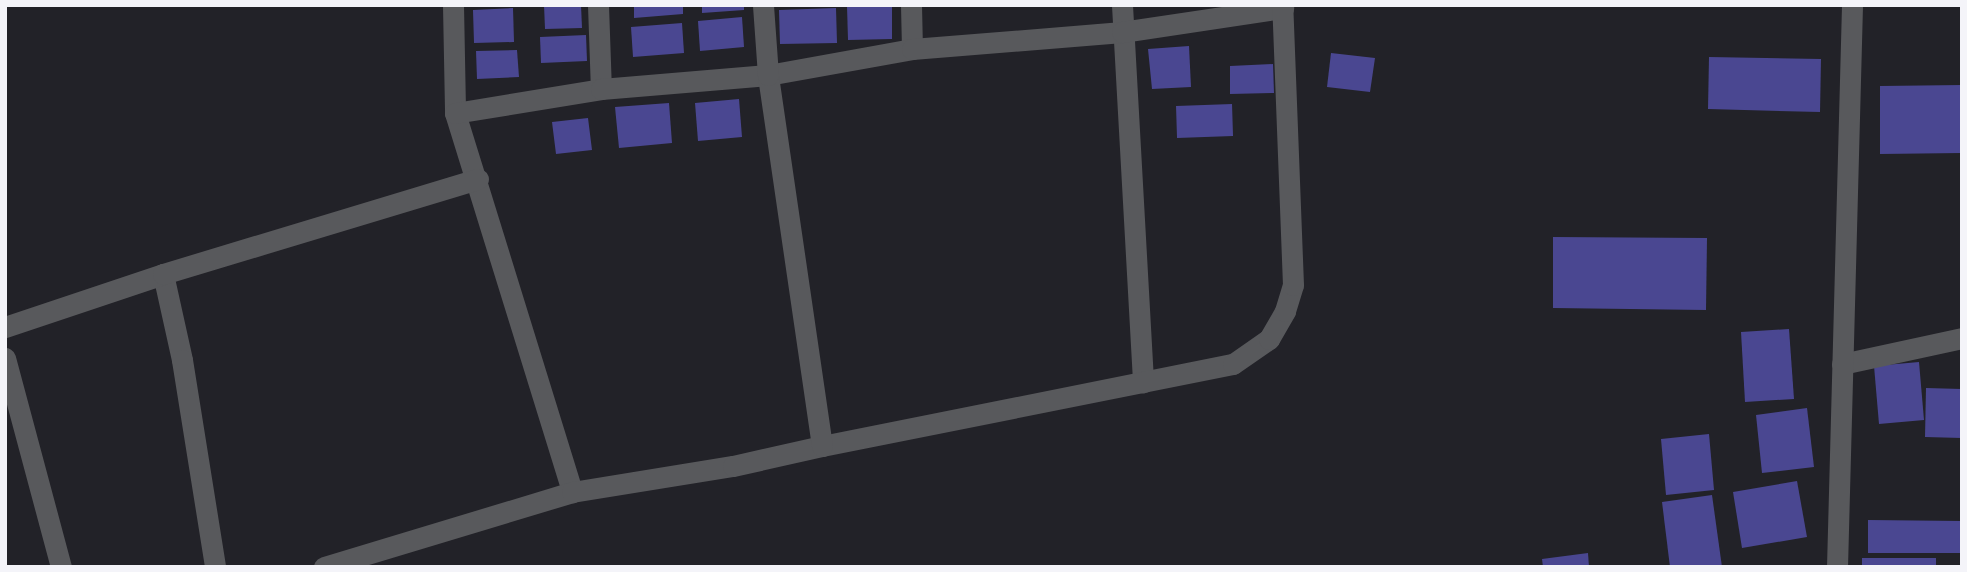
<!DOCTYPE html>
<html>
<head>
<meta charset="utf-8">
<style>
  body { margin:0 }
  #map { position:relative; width:1967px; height:572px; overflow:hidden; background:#222228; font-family:Montserrat,sans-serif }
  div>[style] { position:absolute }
  .building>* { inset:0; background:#4a4791 }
  .minor>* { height:21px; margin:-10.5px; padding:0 10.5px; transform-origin:10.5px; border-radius:10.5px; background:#58595c }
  span { translate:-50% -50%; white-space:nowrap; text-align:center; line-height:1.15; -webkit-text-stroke:7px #0c0c0e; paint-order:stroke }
  .frame { position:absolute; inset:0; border:7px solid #f4f4f9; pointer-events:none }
</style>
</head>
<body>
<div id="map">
  <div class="building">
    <div style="clip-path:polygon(544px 5px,581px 5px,582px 28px,545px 29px)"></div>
    <div style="clip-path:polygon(634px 5px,683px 5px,683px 14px,634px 18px)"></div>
    <div style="clip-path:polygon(702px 5px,744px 5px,744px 10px,702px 13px)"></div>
    <div style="clip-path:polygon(892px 5px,892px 39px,848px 40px,847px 6px)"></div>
    <div style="clip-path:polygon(513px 8px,514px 42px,474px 43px,473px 10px)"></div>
    <div style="clip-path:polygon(836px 8px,837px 43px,780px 44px,779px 10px)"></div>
    <div style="clip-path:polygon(742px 17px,744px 47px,700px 51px,698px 21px)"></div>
    <div style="clip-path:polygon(682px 23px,684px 53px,633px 57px,631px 27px)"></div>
    <div style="clip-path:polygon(586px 35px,587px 61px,541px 63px,540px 37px)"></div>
    <div style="clip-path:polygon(1189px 46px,1191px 87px,1152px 89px,1148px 49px)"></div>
    <div style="clip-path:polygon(517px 50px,519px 77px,477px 79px,476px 51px)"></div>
    <div style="clip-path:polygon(1331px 53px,1375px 58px,1370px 92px,1327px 87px)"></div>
    <div style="clip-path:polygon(1709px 57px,1821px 59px,1820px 112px,1708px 109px)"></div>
    <div style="clip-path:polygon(1273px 64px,1274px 93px,1230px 94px,1230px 66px)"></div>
    <div style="clip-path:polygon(1962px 85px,1962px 153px,1880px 154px,1880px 86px)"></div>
    <div style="clip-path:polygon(739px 99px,742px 137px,698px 141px,695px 103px)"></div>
    <div style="clip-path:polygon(669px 103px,672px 143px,619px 148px,615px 107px)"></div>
    <div style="clip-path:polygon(1232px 104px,1233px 136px,1177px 138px,1176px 106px)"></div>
    <div style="clip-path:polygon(588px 118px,592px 150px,556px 154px,552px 122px)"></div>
    <div style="clip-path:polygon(1553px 237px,1707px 238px,1706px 310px,1553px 308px)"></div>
    <div style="clip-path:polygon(1789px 329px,1794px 399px,1745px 402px,1741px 332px)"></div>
    <div style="clip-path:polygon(1919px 362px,1924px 420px,1879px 424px,1874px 366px)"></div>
    <div style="clip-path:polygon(1926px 388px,1962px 389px,1962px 438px,1925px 437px)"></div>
    <div style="clip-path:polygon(1807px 408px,1814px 467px,1762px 473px,1756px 415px)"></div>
    <div style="clip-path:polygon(1709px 434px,1714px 490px,1666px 495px,1661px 439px)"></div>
    <div style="clip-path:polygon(1797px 481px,1807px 537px,1742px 548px,1733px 492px)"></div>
    <div style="clip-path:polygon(1712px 495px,1722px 567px,1670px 567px,1662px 502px)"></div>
    <div style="clip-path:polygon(1868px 520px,1962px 521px,1962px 553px,1868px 553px)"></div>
    <div style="clip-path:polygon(1588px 553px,1589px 567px,1543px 567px,1542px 559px)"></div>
    <div style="clip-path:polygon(1862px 558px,1936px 558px,1936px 567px,1862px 567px)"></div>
  </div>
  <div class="minor">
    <div style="left:453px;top:5px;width:108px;rotate:88.9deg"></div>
    <div style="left:455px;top:113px;width:397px;rotate:72.8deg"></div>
    <div style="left:598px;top:5px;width:84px;rotate:88deg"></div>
    <div style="left:911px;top:5px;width:44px;rotate:88.7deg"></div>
    <div style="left:1122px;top:5px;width:378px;rotate:86.8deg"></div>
    <div style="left:455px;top:113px;width:148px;rotate:-9.3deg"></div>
    <div style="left:601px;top:89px;width:168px;rotate:-4.8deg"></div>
    <div style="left:768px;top:75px;width:146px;rotate:-10.2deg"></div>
    <div style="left:912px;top:49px;width:211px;rotate:-4.6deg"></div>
    <div style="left:1122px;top:32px;width:163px;rotate:-8.5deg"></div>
    <div style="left:163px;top:274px;width:88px;rotate:77.5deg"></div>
    <div style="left:182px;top:360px;width:210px;rotate:80.9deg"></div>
    <div style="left:5px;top:327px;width:167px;rotate:-18.5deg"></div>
    <div style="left:163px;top:274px;width:329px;rotate:-16.8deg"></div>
    <div style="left:5px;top:358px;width:216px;rotate:75deg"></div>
    <div style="left:1842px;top:364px;width:123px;rotate:-12.2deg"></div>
    <div style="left:822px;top:446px;width:419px;rotate:-11.3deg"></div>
    <div style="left:1233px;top:364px;width:44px;rotate:-34.8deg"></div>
    <div style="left:1269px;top:339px;width:32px;rotate:-60deg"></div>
    <div style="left:1285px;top:311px;width:27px;rotate:-73deg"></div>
    <div style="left:1293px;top:285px;width:280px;rotate:-92.2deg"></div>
    <div style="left:324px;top:567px;width:259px;rotate:-16.8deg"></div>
    <div style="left:572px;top:492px;width:163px;rotate:-9.2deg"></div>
    <div style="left:733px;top:466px;width:91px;rotate:-12.7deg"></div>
    <div style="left:822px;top:446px;width:375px;rotate:-98.3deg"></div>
    <div style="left:768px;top:75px;width:70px;rotate:-94.1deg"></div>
    <div style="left:1837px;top:567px;width:562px;rotate:-88.47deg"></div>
  </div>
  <div class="frame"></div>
</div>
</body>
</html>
